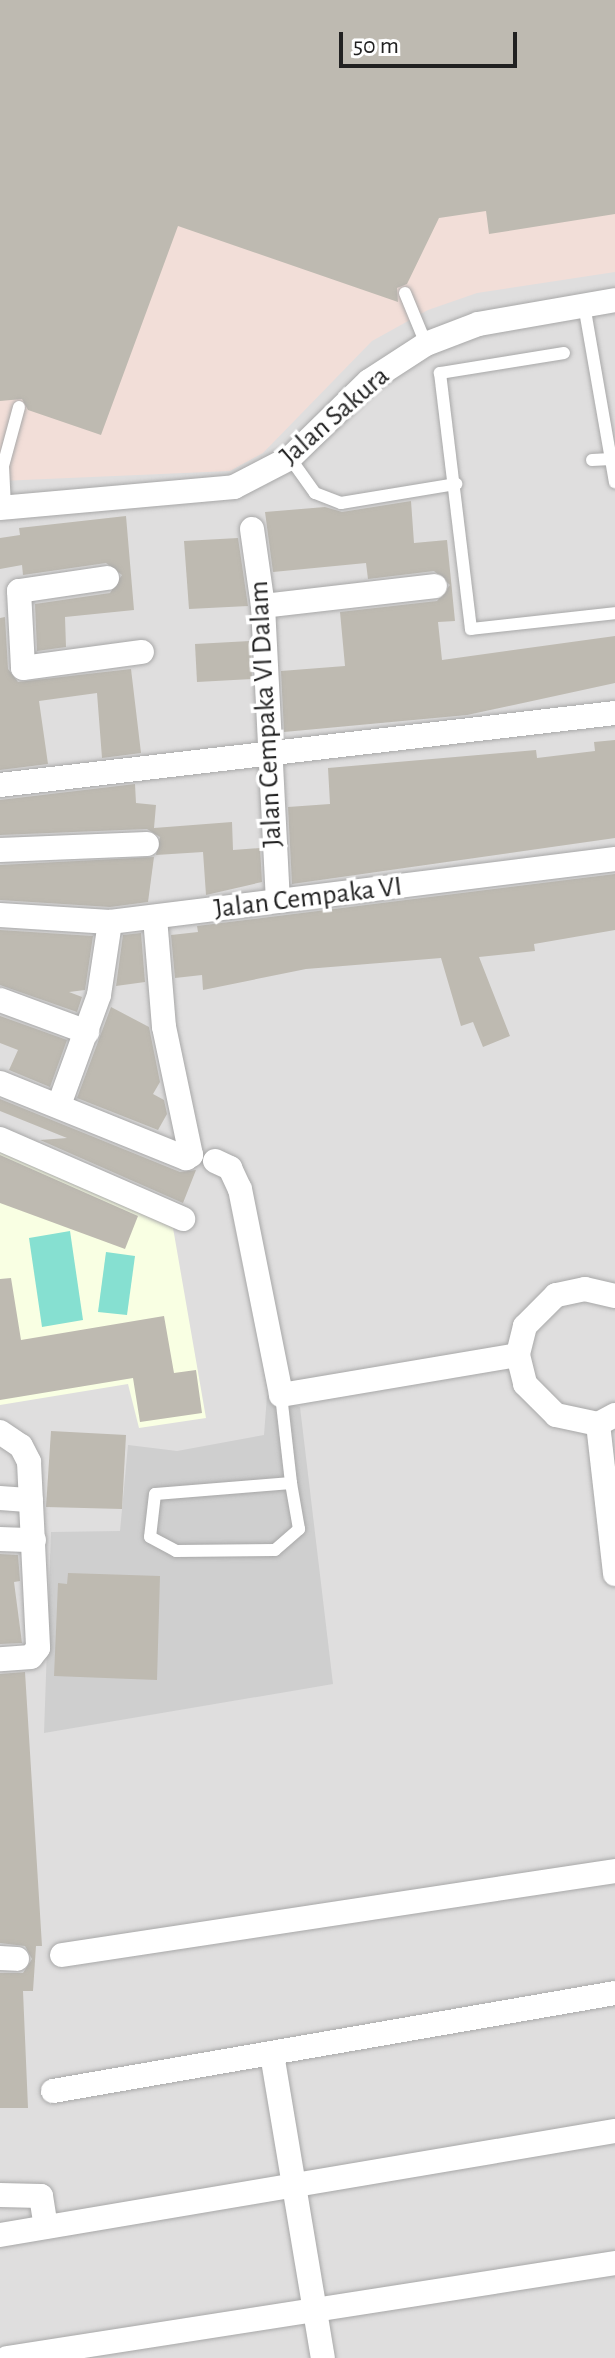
<!DOCTYPE html>
<html>
<head>
<meta charset="utf-8">
<style>
  body { margin:0 }
  #map { position:relative; width:615px; height:2358px; overflow:hidden; background:#f1f0e8; font-family:"Alegreya Sans",sans-serif }
  div>[style] { position:absolute }
  .residential>* { inset:0; background:#dfdede }
  .commercial>* { inset:0; background:#f2ded8 }
  .education>* { inset:0; background:#f9ffe3 }
  .religious>* { inset:0; background:#cfcfcf }
  .pitch>* { inset:0; background:#86e0d1 }
  .building>* { inset:0; background:#bebab1 }
  .roads { filter:drop-shadow(0 0 2px #a8a8a8) drop-shadow(0 0 2px #a8a8a8) }
  .lane>* { height:12px; margin:-6px; padding:0 6px; transform-origin:6px; border-radius:6px; background:#fff }
  .street>* { height:24px; margin:-12px; padding:0 12px; transform-origin:12px; border-radius:12px; background:#fff }
  span { translate:-50% -50%; white-space:nowrap; text-align:center; line-height:1.15; -webkit-text-stroke:7px #fff; paint-order:stroke }
  .street-label { font-size:28px; color:#212121 }
  .scale { position:absolute; left:339px; top:32px; width:178px; height:36px; box-sizing:border-box; border:4px solid #212121; border-top:0; padding-left:10px; font-size:24px; line-height:28px; white-space:nowrap; color:#212121; -webkit-text-stroke:6px #fff; paint-order:stroke }
</style>
</head>
<body>
<div id="map">
  <div class="residential">
    <div style="clip-path:polygon(0 0,615px 0,615px 2358px,0 2358px)"></div>
  </div>
  <div class="commercial">
    <div style="clip-path:polygon(0 0,615px 0,615px 272px,477px 293px,428px 310px,372px 341px,263px 453px,230px 471px,0 481px)"></div>
  </div>
  <div class="education">
    <div style="clip-path:polygon(0 1145px,172px 1222px,206px 1418px,139px 1428px,128px 1384px,0 1405px)"></div>
  </div>
  <div class="religious">
    <div style="clip-path:polygon(267px 1396px,300px 1407px,333px 1684px,44px 1733px,51px 1532px,120px 1531px,128px 1445px,177px 1451px,264px 1435px)"></div>
  </div>
  <div class="pitch">
    <div style="clip-path:polygon(70px 1231px,83px 1320px,42px 1327px,29px 1238px)"></div>
    <div style="clip-path:polygon(106px 1252px,135px 1256px,127px 1315px,98px 1312px)"></div>
  </div>
  <div class="building">
    <div style="clip-path:polygon(0 0,615px 0,615px 214px,489px 234px,486px 211px,439px 218px,407px 284px,397px 288px,398px 302px,178px 226px,101px 435px,28px 410px,22px 399px,0 401px)"></div>
    <div style="clip-path:polygon(411px 501px,414px 543px,447px 540px,455px 621px,438px 622px,442px 660px,615px 636px,615px 683px,467px 715px,284px 732px,281px 671px,345px 666px,340px 612px,437px 601px,450px 585px,434px 571px,368px 579px,366px 563px,273px 572px,265px 512px,325px 507px,342px 512px)"></div>
    <div style="clip-path:polygon(126px 516px,134px 610px,65px 617px,66px 647px,37px 651px,35px 604px,110px 593px,122px 575px,106px 563px,23px 575px,22px 565px,0 569px,0 538px,20px 535px,19px 528px)"></div>
    <div style="clip-path:polygon(238px 538px,248px 606px,189px 609px,184px 541px)"></div>
    <div style="clip-path:polygon(5px 617px,8px 669px,18px 682px,131px 669px,141px 753px,102px 758px,97px 693px,39px 701px,48px 764px,0 770px,0 618px)"></div>
    <div style="clip-path:polygon(250px 641px,252px 679px,197px 682px,195px 644px)"></div>
    <div style="clip-path:polygon(615px 740px,615px 838px,292px 884px,288px 807px,330px 804px,328px 768px,536px 750px,537px 758px,595px 751px,594px 742px)"></div>
    <div style="clip-path:polygon(135px 784px,136px 803px,156px 805px,154px 828px,232px 822px,233px 850px,260px 848px,262px 882px,206px 895px,203px 852px,156px 855px,160px 837px,147px 829px,0 835px,0 800px)"></div>
    <div style="clip-path:polygon(154px 857px,148px 902px,110px 907px,0 900px,0 865px)"></div>
    <div style="clip-path:polygon(615px 874px,615px 930px,534px 944px,535px 951px,479px 957px,510px 1036px,483px 1047px,473px 1022px,461px 1026px,441px 958px,306px 969px,203px 990px,202px 975px,175px 978px,171px 935px,198px 932px,197px 926px)"></div>
    <div style="clip-path:polygon(0 930px,93px 936px,85px 990px,69px 992px,82px 997px,77px 1012px,0 985px)"></div>
    <div style="clip-path:polygon(141px 933px,145px 982px,116px 986px,123px 935px)"></div>
    <div style="clip-path:polygon(111px 1007px,149px 1027px,160px 1082px,153px 1094px,164px 1100px,167px 1114px,158px 1130px,77px 1098px)"></div>
    <div style="clip-path:polygon(0 1016px,67px 1040px,50px 1087px,9px 1070px,18px 1050px,0 1043px)"></div>
    <div style="clip-path:polygon(0 1099px,180px 1172px,196px 1170px,183px 1203px,40px 1140px,67px 1138px,0 1111px)"></div>
    <div style="clip-path:polygon(0 1155px,138px 1216px,125px 1249px,0 1203px)"></div>
    <div style="clip-path:polygon(11px 1278px,21px 1340px,164px 1316px,174px 1373px,196px 1370px,202px 1413px,140px 1422px,133px 1378px,0 1400px,0 1279px)"></div>
    <div style="clip-path:polygon(51px 1431px,126px 1435px,122px 1509px,46px 1507px)"></div>
    <div style="clip-path:polygon(0 1554px,18px 1555px,20px 1581px,14px 1582px,22px 1643px,0 1644px)"></div>
    <div style="clip-path:polygon(68px 1573px,160px 1576px,157px 1680px,54px 1676px,58px 1583px,67px 1584px)"></div>
    <div style="clip-path:polygon(25px 1672px,42px 1946px,36px 1946px,33px 1991px,23px 1991px,28px 2108px,0 2108px,0 1973px,23px 1973px,32px 1959px,25px 1946px,0 1943px,0 1674px)"></div>
  </div>
  <div class="roads">
    <div class="lane">
      <div style="left:405px;top:293px;width:55px;rotate:67.6deg"></div>
      <div style="left:584px;top:305px;width:180px;rotate:80.1deg"></div>
      <div style="left:564px;top:353px;width:126px;rotate:170.8deg"></div>
      <div style="left:440px;top:373px;width:258px;rotate:83.1deg"></div>
      <div style="left:471px;top:629px;width:145px;rotate:-6.3deg"></div>
      <div style="left:290px;top:458px;width:43px;rotate:54.5deg"></div>
      <div style="left:315px;top:493px;width:28px;rotate:21deg"></div>
      <div style="left:341px;top:503px;width:117px;rotate:-9.4deg"></div>
      <div style="left:592px;top:460px;width:19px;rotate:-3deg"></div>
      <div style="left:5px;top:507px;width:41px;rotate:-92.8deg"></div>
      <div style="left:3px;top:466px;width:61px;rotate:-74.8deg"></div>
      <div style="left:281px;top:1395px;width:89px;rotate:83.5deg"></div>
      <div style="left:291px;top:1483px;width:136px;rotate:175.4deg"></div>
      <div style="left:155px;top:1494px;width:43px;rotate:96.6deg"></div>
      <div style="left:150px;top:1537px;width:30px;rotate:28deg"></div>
      <div style="left:176px;top:1551px;width:99px;rotate:-0.6deg"></div>
      <div style="left:275px;top:1550px;width:32px;rotate:-41deg"></div>
      <div style="left:299px;top:1529px;width:47px;rotate:-99.9deg"></div>
    </div>
    <div class="street">
      <div style="left:0;top:508px;width:235px;rotate:-5.1deg"></div>
      <div style="left:234px;top:487px;width:63px;rotate:-27.4deg"></div>
      <div style="left:290px;top:458px;width:110px;rotate:-44.3deg"></div>
      <div style="left:369px;top:381px;width:68px;rotate:-33deg"></div>
      <div style="left:426px;top:344px;width:56px;rotate:-21deg"></div>
      <div style="left:478px;top:324px;width:139px;rotate:-9.9deg"></div>
      <div style="left:252px;top:529px;width:78px;rotate:81.9deg"></div>
      <div style="left:263px;top:606px;width:294px;rotate:87.1deg"></div>
      <div style="left:107px;top:578px;width:89px;rotate:171.6deg"></div>
      <div style="left:19px;top:591px;width:77px;rotate:87deg"></div>
      <div style="left:23px;top:668px;width:120px;rotate:-7.7deg"></div>
      <div style="left:263px;top:606px;width:173px;rotate:-6.6deg"></div>
      <div style="left:0;top:785px;width:619px;rotate:-6.68deg"></div>
      <div style="left:0;top:850px;width:147px;rotate:-2.3deg"></div>
      <div style="left:0;top:915px;width:110px;rotate:3.6deg"></div>
      <div style="left:110px;top:922px;width:509px;rotate:-7.11deg"></div>
      <div style="left:0;top:1000px;width:93px;rotate:20.2deg"></div>
      <div style="left:0;top:1083px;width:201px;rotate:22deg"></div>
      <div style="left:186px;top:1158px;width:6px;rotate:-31deg"></div>
      <div style="left:191px;top:1155px;width:131px;rotate:-101.9deg"></div>
      <div style="left:164px;top:1027px;width:110px;rotate:-94.7deg"></div>
      <div style="left:59px;top:1105px;width:117px;rotate:-70deg"></div>
      <div style="left:99px;top:995px;width:74px;rotate:-81.4deg"></div>
      <div style="left:0;top:1139px;width:200px;rotate:23.6deg"></div>
      <div style="left:215px;top:1161px;width:17px;rotate:25deg"></div>
      <div style="left:230px;top:1168px;width:23px;rotate:65deg"></div>
      <div style="left:240px;top:1189px;width:210px;rotate:78.7deg"></div>
      <div style="left:281px;top:1395px;width:240px;rotate:-9.6deg"></div>
      <div style="left:615px;top:1296px;width:31px;rotate:-167deg"></div>
      <div style="left:585px;top:1289px;width:30px;rotate:168deg"></div>
      <div style="left:556px;top:1295px;width:44px;rotate:135deg"></div>
      <div style="left:525px;top:1326px;width:30px;rotate:104deg"></div>
      <div style="left:518px;top:1355px;width:30px;rotate:76deg"></div>
      <div style="left:525px;top:1384px;width:44px;rotate:45deg"></div>
      <div style="left:556px;top:1415px;width:43px;rotate:12.1deg"></div>
      <div style="left:598px;top:1424px;width:19px;rotate:-28deg"></div>
      <div style="left:598px;top:1424px;width:151px;rotate:83.5deg"></div>
      <div style="left:0;top:1432px;width:25px;rotate:34deg"></div>
      <div style="left:21px;top:1446px;width:18px;rotate:63deg"></div>
      <div style="left:29px;top:1462px;width:186px;rotate:87.2deg"></div>
      <div style="left:38px;top:1648px;width:11px;rotate:128deg"></div>
      <div style="left:31px;top:1657px;width:31px;rotate:176deg"></div>
      <div style="left:0;top:1498px;width:31px;rotate:4deg"></div>
      <div style="left:0;top:1539px;width:34px;rotate:2deg"></div>
      <div style="left:62px;top:1955px;width:559px;rotate:-8.64deg"></div>
      <div style="left:0;top:1958px;width:17px;rotate:3deg"></div>
      <div style="left:272px;top:2054px;width:308px;rotate:80.5deg"></div>
      <div style="left:53px;top:2091px;width:570px;rotate:-9.89deg"></div>
      <div style="left:0;top:2195px;width:41px;rotate:1.4deg"></div>
      <div style="left:41px;top:2196px;width:31px;rotate:81deg"></div>
      <div style="left:0;top:2235px;width:624px;rotate:-9.6deg"></div>
      <div style="left:7px;top:2358px;width:615px;rotate:-8.88deg"></div>
    </div>
  </div>
  <div class="street-label">
    <span style="left:335px;top:416px;rotate:-41deg">Jalan Sakura</span>
    <span style="left:266px;top:714px;rotate:-93deg">Jalan Cempaka VI Dalam</span>
    <span style="left:308px;top:898px;rotate:-7deg">Jalan Cempaka VI</span>
  </div>
  <div class="scale">50 m</div>
</div>
</body>
</html>
